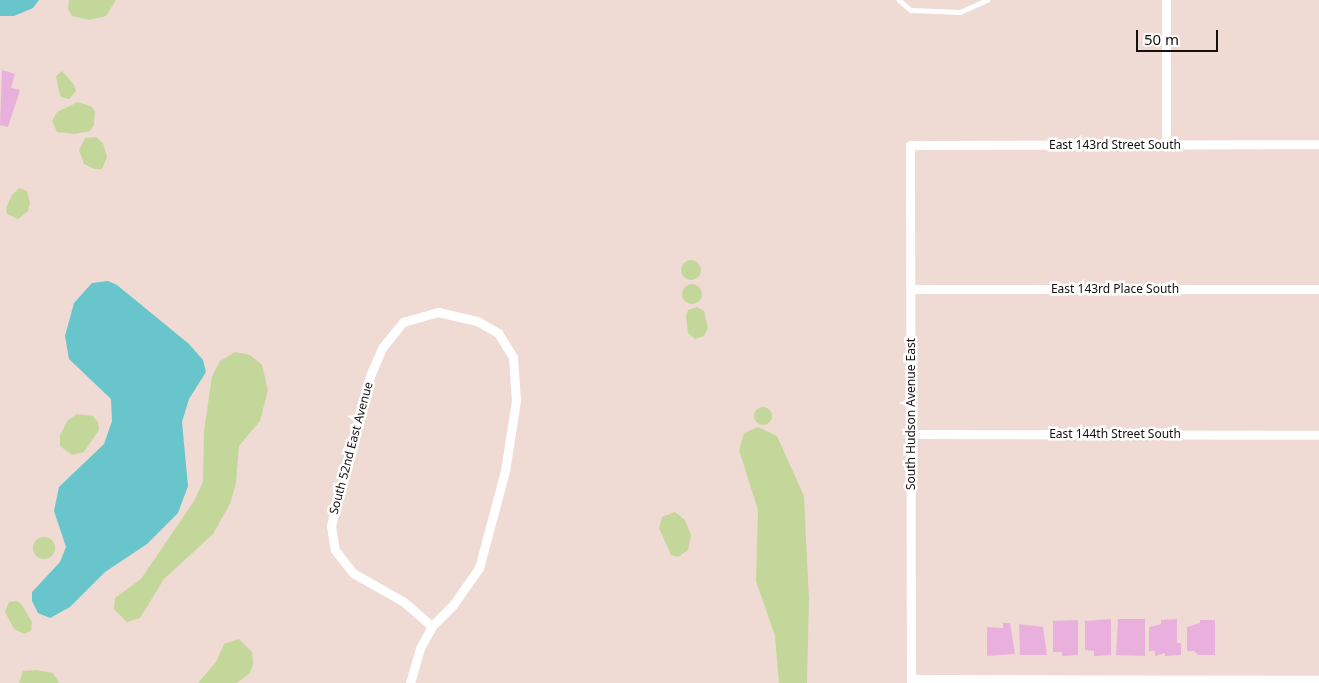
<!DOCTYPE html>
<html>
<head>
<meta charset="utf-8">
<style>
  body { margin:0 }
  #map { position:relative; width:1319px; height:683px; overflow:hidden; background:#efdbd3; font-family:"Noto Sans",sans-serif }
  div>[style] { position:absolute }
  .green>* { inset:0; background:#c4d79b }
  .round { border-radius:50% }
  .water>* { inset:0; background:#68c5cc }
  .building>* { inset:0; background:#eab0dd }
  .lane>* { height:4.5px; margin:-2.25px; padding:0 2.25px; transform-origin:2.25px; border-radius:2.25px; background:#fff }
  .street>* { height:9px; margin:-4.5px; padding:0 4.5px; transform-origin:4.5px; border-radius:4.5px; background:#fff }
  span { translate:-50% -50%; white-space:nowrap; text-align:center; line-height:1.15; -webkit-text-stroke:5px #fff; paint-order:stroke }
  .street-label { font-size:12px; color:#16100d }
  .scale { position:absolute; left:1136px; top:30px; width:82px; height:22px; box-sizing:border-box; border:2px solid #16100d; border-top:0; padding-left:6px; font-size:15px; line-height:18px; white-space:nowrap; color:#16100d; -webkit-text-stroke:4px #fff; paint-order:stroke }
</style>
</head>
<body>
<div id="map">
  <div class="green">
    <div style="clip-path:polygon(69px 0,116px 0,106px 16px,89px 20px,72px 16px,68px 9px)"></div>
    <div style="clip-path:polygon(62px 71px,74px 85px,76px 91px,69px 99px,61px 97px,59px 91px,56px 76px)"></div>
    <div style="clip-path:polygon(78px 102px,92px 107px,95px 112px,94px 125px,90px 131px,75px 134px,57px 132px,52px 121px,57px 112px)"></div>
    <div style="clip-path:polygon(96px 137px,103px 143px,107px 157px,102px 169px,94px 169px,84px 164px,79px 150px,85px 138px)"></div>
    <div style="clip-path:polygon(19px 188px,27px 191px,30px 203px,28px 211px,18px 219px,7px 214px,6px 208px,12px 195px)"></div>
    <div class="round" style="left:681px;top:260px;width:20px;height:20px"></div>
    <div class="round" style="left:682px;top:284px;width:20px;height:20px"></div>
    <div style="clip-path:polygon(697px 307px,704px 311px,708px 328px,704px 336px,695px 339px,688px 333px,686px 317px,688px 310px)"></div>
    <div style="clip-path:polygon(235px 352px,250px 355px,262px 365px,268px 390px,260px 421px,239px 446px,236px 483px,230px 504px,213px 534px,164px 579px,140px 618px,127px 622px,114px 609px,115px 598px,141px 579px,194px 501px,203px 482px,204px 431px,212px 376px,220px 361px)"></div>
    <div class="round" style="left:754px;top:407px;width:18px;height:18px"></div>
    <div style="clip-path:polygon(77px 414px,93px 416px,98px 422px,99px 430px,84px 452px,72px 455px,60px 446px,60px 435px,68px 420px)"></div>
    <div style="clip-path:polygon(758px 427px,777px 436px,804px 496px,809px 600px,807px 683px,779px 683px,775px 636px,756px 581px,758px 510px,739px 450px,744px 433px)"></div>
    <div style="clip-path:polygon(675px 512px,685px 520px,691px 535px,688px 550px,678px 557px,671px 555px,659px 528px,662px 517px)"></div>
    <div class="round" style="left:33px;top:537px;width:22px;height:22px"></div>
    <div style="clip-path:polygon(9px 602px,17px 601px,22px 605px,32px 622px,31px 631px,24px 634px,14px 629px,5px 612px)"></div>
    <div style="clip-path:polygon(239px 639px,252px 652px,253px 664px,250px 673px,237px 683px,198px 683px,216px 662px,224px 644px)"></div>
    <div style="clip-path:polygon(37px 670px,53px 673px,59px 683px,19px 683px,23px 671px)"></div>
  </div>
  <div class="water">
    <div style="clip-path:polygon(0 0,39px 0,33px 8px,14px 16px,0 16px)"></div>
    <div style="clip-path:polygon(108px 281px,117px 285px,189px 344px,203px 360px,206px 372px,189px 399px,182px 422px,188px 486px,178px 513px,147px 544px,105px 572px,70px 607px,50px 618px,38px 613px,32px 601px,32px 592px,60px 562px,66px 547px,54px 511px,59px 487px,104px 444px,112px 421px,111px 399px,69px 359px,65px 336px,74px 303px,92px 283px)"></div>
  </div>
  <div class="building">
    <div style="clip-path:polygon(2px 70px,15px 74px,11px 88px,20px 90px,8px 127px,0 125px)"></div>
    <div style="clip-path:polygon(1111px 619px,1111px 655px,1094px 656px,1094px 651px,1085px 650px,1085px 621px)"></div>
    <div style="clip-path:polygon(1118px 619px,1145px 619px,1145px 656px,1116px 655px)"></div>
    <div style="clip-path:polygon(1177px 619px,1177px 643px,1181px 643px,1181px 655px,1165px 656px,1165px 653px,1155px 656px,1155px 651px,1149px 651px,1149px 627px,1161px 624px,1161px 620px)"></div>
    <div style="clip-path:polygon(1078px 620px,1078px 655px,1062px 656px,1062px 652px,1053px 652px,1053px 621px)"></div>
    <div style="clip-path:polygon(1200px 620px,1215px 620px,1215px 655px,1198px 655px,1194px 651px,1187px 651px,1187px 627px,1200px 623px)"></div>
    <div style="clip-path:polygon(1003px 623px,1010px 623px,1015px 654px,987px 656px,987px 627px,1003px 628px)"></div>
    <div style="clip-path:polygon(1019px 624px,1043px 627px,1047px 655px,1020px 655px)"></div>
  </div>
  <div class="lane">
    <div style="left:899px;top:0;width:16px;rotate:40deg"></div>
    <div style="left:911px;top:10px;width:49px;rotate:2.3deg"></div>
    <div style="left:960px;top:12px;width:30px;rotate:-24deg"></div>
  </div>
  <div class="street">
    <div style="left:1166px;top:0;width:145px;rotate:90deg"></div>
    <div style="left:911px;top:289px;width:408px"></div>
    <div style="left:911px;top:434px;width:408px;rotate:0.1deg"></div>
    <div style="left:911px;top:679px;width:408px;rotate:0.1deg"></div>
    <div style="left:410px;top:683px;width:36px;rotate:-74deg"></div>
    <div style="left:420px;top:648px;width:25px;rotate:-61deg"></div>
    <div style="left:432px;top:626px;width:30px;rotate:-45deg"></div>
    <div style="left:453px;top:605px;width:45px;rotate:-54.9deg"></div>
    <div style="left:479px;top:568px;width:100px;rotate:-75deg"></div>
    <div style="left:505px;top:471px;width:71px;rotate:-81.1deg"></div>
    <div style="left:516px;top:401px;width:44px;rotate:-93.9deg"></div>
    <div style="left:513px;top:357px;width:28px;rotate:-122deg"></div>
    <div style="left:498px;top:333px;width:24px;rotate:-150deg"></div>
    <div style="left:477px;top:321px;width:40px;rotate:-167deg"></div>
    <div style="left:438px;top:312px;width:36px;rotate:164deg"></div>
    <div style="left:403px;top:322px;width:33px;rotate:129deg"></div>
    <div style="left:382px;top:348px;width:30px;rotate:113deg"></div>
    <div style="left:370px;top:376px;width:155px;rotate:104.6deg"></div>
    <div style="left:331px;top:526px;width:24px;rotate:81deg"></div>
    <div style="left:335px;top:550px;width:29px;rotate:52deg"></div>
    <div style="left:353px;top:573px;width:59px;rotate:29.6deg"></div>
    <div style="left:404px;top:602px;width:37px;rotate:41deg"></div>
    <div style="left:911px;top:683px;width:538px;rotate:-90.11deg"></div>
    <div style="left:910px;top:145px;width:409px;rotate:-0.1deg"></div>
  </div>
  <div class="street-label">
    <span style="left:1115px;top:145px">East 143rd Street South</span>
    <span style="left:1115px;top:289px">East 143rd Place South</span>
    <span style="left:911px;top:414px;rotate:-90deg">South Hudson Avenue East</span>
    <span style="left:1115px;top:434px">East 144th Street South</span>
    <span style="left:351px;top:448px;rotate:-75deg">South 52nd East Avenue</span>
  </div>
  <div class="scale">50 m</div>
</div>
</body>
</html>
